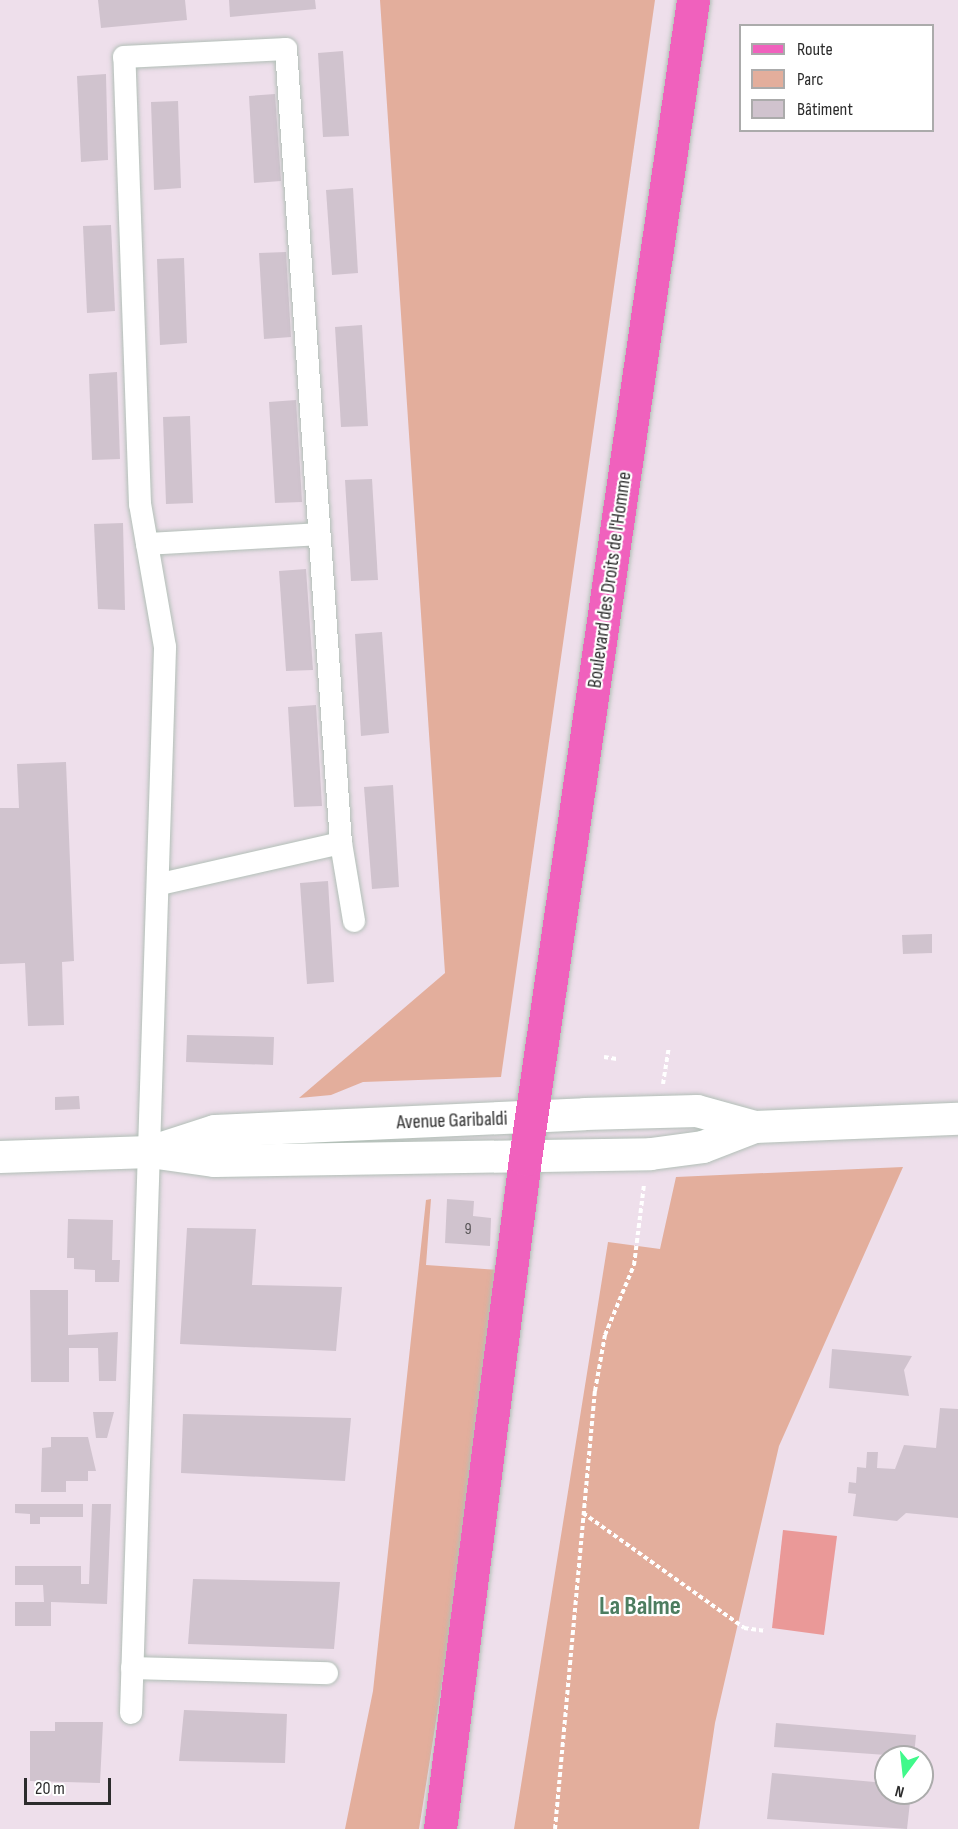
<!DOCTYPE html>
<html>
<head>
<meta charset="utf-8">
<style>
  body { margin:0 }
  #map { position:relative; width:958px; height:1829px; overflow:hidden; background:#eedfeb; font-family:"Sofia Sans Condensed",sans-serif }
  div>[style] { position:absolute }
  .green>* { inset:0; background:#e3ae9c }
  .pitch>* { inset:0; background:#ea9998 }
  .building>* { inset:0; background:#d0c3ce }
  .path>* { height:4px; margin-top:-2px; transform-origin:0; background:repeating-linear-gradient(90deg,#fff 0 4.5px,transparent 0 7.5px) }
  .roads { filter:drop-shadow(0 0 2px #b2bfb7) drop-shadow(0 0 2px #b2bfb7) }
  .minor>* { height:22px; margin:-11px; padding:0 11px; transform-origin:11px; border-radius:11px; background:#fff }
  .secondary>* { height:32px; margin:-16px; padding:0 16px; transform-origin:16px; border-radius:16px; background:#fff }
  .primary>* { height:33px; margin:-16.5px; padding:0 16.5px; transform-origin:16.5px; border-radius:16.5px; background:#f061bd }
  span { translate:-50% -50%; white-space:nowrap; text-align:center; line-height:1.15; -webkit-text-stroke:4.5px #fff; paint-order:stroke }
  .number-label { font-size:16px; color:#555254 }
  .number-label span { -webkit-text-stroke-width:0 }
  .street-label { font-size:20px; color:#2c2c2c }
  .district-label { font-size:26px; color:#4c7d60; font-weight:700 }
  .legend { position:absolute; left:739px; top:24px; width:195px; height:108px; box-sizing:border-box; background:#fff; border:2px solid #ababab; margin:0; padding:8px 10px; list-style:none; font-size:18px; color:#2c2c2c }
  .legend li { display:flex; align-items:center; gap:12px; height:30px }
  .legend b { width:30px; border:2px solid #ababab }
  .north { position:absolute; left:874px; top:1745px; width:60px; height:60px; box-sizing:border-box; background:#fff; border:2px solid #ababab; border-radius:50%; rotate:195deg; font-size:16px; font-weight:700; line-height:24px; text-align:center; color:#2c2c2c }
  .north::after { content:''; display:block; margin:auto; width:21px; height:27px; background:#40f98b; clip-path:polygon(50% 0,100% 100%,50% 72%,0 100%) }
  .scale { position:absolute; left:24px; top:1778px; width:87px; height:27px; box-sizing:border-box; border:3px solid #2c2c2c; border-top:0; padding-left:8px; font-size:18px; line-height:21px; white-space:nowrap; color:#2c2c2c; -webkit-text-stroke:4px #fff; paint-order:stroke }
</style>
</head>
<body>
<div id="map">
  <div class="green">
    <div style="clip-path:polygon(380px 0,655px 0,501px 1077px,363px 1082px,331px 1095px,299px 1098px,445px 973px)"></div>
    <div style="clip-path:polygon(903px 1167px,779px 1446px,715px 1723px,699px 1829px,514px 1829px,608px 1242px,660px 1249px,676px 1177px)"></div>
    <div style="clip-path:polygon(431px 1199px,426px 1265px,499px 1270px,453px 1613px,419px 1829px,345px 1829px,373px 1691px,426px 1200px)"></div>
  </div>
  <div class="pitch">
    <div style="clip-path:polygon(783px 1530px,837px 1536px,824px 1635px,772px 1628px)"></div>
  </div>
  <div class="building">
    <div style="clip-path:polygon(98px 0,185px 0,187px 20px,101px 28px)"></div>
    <div style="clip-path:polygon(229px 0,315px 0,316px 9px,230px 17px)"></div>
    <div style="clip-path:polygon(343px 51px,349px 136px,323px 137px,318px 53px)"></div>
    <div style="clip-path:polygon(106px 74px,108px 160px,81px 162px,77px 76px)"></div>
    <div style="clip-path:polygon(275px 94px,281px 181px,254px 183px,249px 96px)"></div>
    <div style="clip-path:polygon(178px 101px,181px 188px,154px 190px,151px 102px)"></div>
    <div style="clip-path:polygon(353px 188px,358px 273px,332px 275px,326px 190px)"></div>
    <div style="clip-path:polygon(111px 225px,115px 311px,87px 313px,83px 226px)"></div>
    <div style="clip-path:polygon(286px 252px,291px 337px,264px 339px,259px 253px)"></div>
    <div style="clip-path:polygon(184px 258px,187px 343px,160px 345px,157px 259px)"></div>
    <div style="clip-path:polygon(362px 325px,368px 426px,341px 427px,335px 327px)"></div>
    <div style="clip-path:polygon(117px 372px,120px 459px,92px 460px,89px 374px)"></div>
    <div style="clip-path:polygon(296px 400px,302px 502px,275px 503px,269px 402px)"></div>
    <div style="clip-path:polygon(190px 416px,193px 503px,166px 504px,163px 417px)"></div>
    <div style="clip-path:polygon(372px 479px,378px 580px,351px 581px,345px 480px)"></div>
    <div style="clip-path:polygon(123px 523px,125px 610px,98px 609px,94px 524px)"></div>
    <div style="clip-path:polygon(306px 569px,313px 670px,286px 671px,279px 571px)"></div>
    <div style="clip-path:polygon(382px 632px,389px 733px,361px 736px,355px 634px)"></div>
    <div style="clip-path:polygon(316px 705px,322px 806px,294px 807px,288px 707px)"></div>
    <div style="clip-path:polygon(66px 762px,74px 961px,62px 962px,64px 1025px,28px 1026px,25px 963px,0 964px,0 808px,19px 808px,17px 764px)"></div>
    <div style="clip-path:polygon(393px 785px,399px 887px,372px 889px,364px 787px)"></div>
    <div style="clip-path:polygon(328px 881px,334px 982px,307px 984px,300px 883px)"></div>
    <div style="clip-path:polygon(932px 934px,932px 953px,903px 954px,902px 935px)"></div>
    <div style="clip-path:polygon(187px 1035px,274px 1037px,273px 1065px,186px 1062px)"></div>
    <div style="clip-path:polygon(79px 1096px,80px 1109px,55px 1110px,55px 1097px)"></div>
    <div style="clip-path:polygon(447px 1199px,474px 1201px,473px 1216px,491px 1218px,490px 1246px,445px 1243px)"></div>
    <div style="clip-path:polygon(68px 1219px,113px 1220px,112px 1260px,120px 1260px,119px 1282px,95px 1282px,95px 1270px,74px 1269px,74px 1258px,67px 1258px)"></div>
    <div style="clip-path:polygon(187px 1228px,256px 1229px,252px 1285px,342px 1287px,336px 1351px,180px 1344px)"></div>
    <div style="clip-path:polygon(30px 1290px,68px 1290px,68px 1335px,118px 1332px,116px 1381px,99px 1381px,98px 1348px,69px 1348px,69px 1382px,31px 1382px)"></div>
    <div style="clip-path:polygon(832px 1349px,912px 1356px,904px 1370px,909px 1396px,829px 1388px)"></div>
    <div style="clip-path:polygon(940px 1408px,958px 1409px,958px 1518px,906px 1513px,897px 1521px,853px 1516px,856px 1494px,848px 1493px,849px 1482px,856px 1483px,857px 1467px,866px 1468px,867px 1452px,878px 1452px,877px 1468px,895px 1469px,904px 1445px,936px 1448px)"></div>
    <div style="clip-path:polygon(93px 1412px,114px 1412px,107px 1438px,96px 1438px)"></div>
    <div style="clip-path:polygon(183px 1414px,351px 1418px,345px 1481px,181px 1473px)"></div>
    <div style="clip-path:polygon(51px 1437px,88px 1437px,96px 1471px,88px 1471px,88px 1481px,66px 1481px,66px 1492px,41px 1492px,42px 1448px,51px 1447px)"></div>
    <div style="clip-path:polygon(15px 1504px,83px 1504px,83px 1517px,40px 1517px,40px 1524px,30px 1524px,30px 1514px,15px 1513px)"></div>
    <div style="clip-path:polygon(92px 1504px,111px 1504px,107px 1604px,51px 1602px,51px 1626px,15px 1626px,15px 1602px,44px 1602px,43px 1585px,15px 1585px,15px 1566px,81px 1566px,81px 1584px,89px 1584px)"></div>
    <div style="clip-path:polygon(193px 1579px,340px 1582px,334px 1649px,188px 1644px)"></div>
    <div style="clip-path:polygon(184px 1710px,287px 1714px,285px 1763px,179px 1761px)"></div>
    <div style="clip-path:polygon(55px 1722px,103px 1722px,100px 1783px,30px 1781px,30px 1731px,55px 1731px)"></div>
    <div style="clip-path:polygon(776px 1723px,916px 1735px,914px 1757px,774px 1747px)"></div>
    <div style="clip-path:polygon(772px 1773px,886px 1783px,886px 1793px,911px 1793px,907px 1829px,767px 1819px)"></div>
  </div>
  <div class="path">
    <div style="left:604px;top:1057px;width:13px;rotate:9deg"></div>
    <div style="left:663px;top:1084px;width:36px;rotate:-81deg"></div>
    <div style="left:583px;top:1513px;width:198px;rotate:35.5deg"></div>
    <div style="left:744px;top:1628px;width:22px;rotate:8deg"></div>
    <div style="left:555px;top:1829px;width:440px;rotate:-84.8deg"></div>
    <div style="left:595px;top:1391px;width:57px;rotate:-79.9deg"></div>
    <div style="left:605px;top:1335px;width:76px;rotate:-67.5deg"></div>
    <div style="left:634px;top:1265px;width:81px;rotate:-82.9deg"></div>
  </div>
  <div class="roads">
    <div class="minor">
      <div style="left:147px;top:544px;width:172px;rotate:-3.3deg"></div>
      <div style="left:341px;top:843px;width:79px;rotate:80.5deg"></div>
      <div style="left:132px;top:1668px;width:195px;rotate:1.5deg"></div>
      <div style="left:131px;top:1713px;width:1067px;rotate:-88.17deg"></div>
      <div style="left:165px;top:647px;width:145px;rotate:-99.9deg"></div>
      <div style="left:140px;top:504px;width:447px;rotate:-92deg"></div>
      <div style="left:124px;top:57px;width:162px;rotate:-2.8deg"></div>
      <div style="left:286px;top:49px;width:796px;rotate:86.04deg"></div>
      <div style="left:341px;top:843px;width:186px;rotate:167.2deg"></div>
    </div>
    <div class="secondary">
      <div style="left:150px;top:1152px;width:68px;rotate:-17.9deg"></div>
      <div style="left:215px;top:1131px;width:370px;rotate:-2.6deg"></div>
      <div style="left:585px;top:1114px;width:112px;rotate:-1.5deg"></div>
      <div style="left:697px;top:1111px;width:60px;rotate:15.4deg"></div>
      <div style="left:755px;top:1127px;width:203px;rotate:-2.3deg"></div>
      <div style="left:0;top:1157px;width:150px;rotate:-1.9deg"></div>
      <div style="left:150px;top:1152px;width:66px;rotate:7.9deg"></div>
      <div style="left:215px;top:1161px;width:436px;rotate:-0.9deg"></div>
      <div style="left:651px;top:1154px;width:52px;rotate:-7.7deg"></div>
      <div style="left:703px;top:1147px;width:56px;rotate:-21deg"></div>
    </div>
    <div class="primary">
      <div style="left:440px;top:1829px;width:675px;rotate:-82.77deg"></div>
      <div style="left:525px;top:1159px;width:1171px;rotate:-81.75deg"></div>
    </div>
  </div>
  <div class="number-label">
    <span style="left:468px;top:1230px">9</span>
  </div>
  <div class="street-label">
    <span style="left:610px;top:580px;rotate:-82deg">Boulevard des Droits de l'Homme</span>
    <span style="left:452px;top:1121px;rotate:-2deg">Avenue Garibaldi</span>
  </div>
  <div class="district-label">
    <span style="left:640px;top:1607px">La Balme</span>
  </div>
  <ul class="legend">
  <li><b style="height:8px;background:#f061bd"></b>Route</li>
  <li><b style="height:16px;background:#e3ae9c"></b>Parc</li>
  <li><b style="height:16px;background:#d0c3ce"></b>Bâtiment</li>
  </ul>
  <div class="north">N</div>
  <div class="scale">20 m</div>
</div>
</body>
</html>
